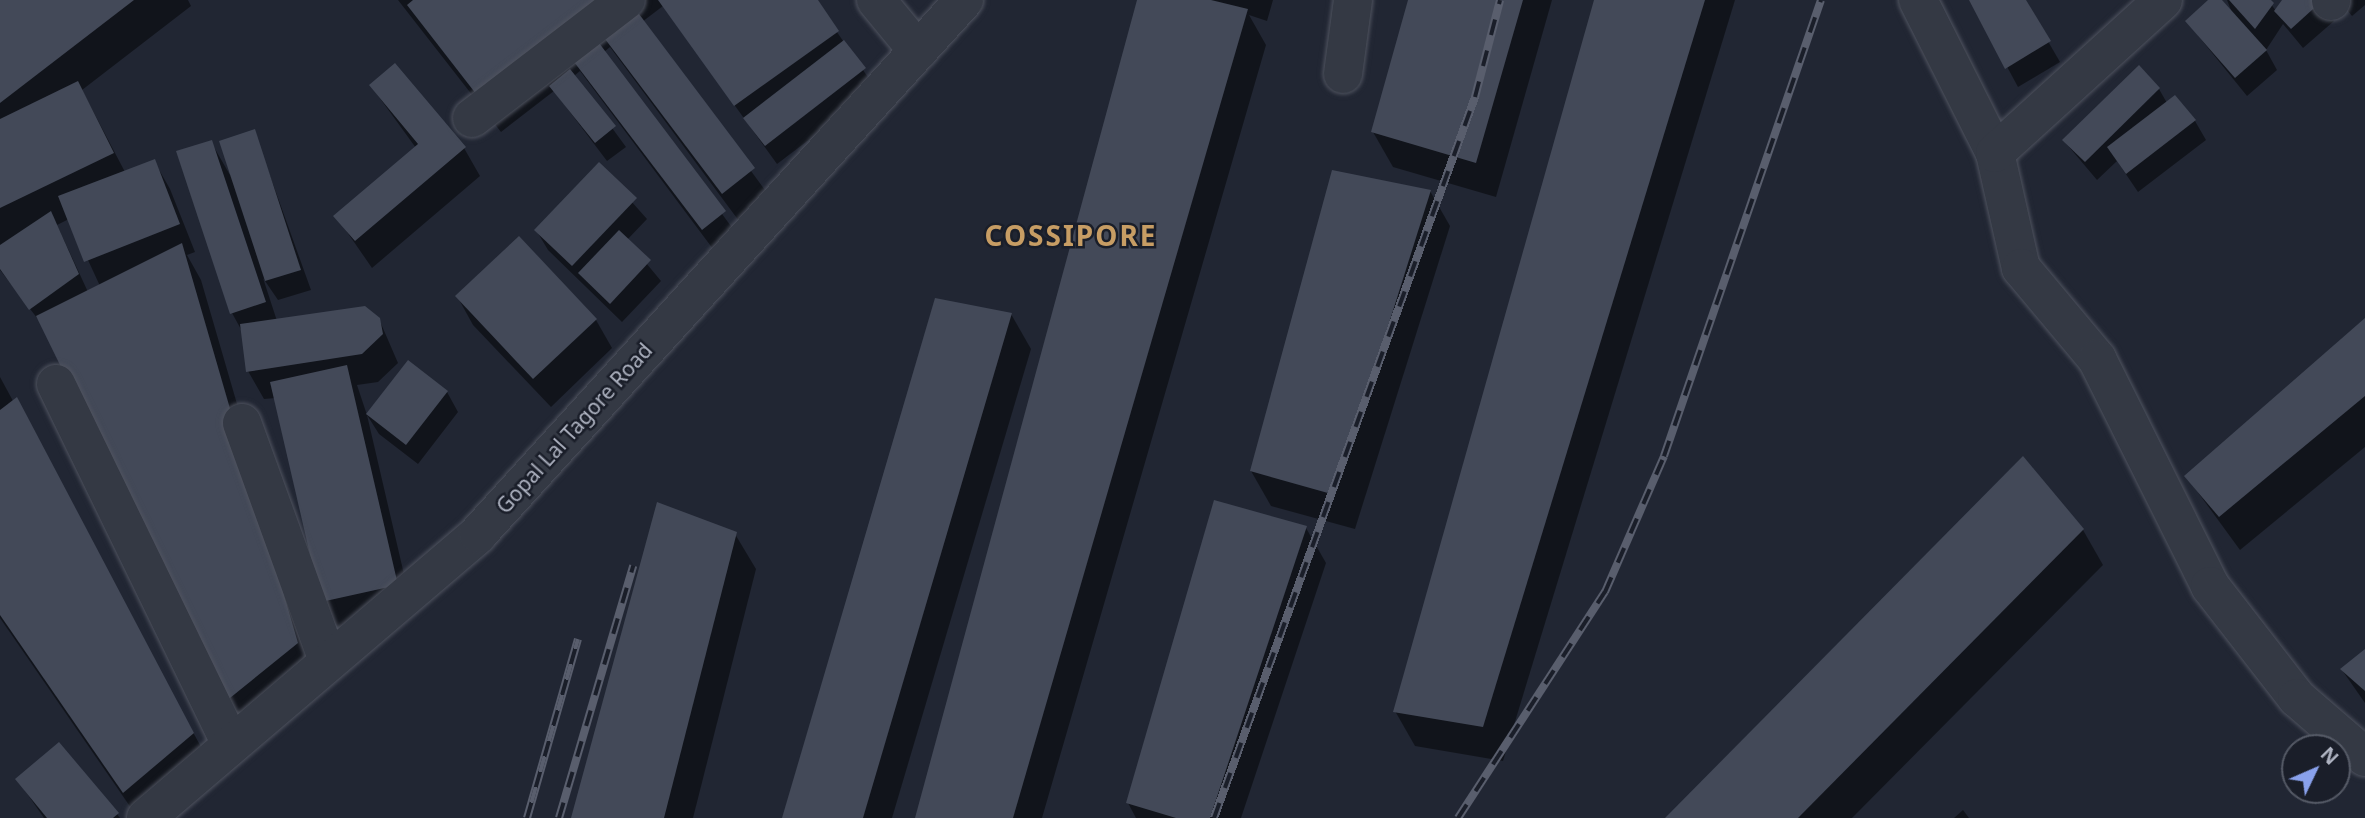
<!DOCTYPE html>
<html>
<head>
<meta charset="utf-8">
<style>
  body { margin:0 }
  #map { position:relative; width:2365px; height:818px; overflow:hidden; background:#212633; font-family:"Noto Sans",sans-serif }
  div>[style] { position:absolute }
  .shadow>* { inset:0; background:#0007 }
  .building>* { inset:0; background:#434958 }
  .roads { filter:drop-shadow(0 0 2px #4f535f) drop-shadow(0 0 2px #4f535f) }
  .minor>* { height:38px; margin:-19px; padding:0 19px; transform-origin:19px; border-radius:19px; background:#343944 }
  .rail>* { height:8px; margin-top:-4px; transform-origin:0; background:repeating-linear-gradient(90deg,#1a1e29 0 16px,#595e6d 0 32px); box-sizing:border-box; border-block:2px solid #595e6d }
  span { translate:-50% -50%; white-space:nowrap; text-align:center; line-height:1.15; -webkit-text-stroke:5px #1a1e29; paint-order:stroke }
  .street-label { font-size:21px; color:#aeb3c1 }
  .district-label { font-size:28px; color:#c79d64; font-weight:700; letter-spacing:2px }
  .north { position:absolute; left:2281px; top:734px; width:70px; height:70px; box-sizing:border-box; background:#1a1e29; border:2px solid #555a66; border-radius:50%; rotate:46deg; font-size:19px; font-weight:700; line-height:28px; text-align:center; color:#aeb3c1 }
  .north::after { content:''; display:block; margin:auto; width:24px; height:32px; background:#89a1ec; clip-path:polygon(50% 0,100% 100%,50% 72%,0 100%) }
</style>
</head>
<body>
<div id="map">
  <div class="shadow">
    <div style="clip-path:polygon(evenodd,0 0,188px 0,191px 6px,82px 90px,125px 172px,154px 161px,170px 189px,195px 252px,187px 255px,201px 280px,317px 679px,246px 735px,44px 327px,0 270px,0 0,69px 219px,100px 286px,88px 292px,57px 225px,69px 219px)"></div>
    <div style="clip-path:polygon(398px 0,815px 0,876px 89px,777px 164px,663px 6px,642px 22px,770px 197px,739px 221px,610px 47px,604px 52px,741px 240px,719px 257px,580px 71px,574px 76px,626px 147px,607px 161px,554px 91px,501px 132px)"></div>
    <div style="clip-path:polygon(1139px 0,1273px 0,1267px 21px,1249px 15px,1266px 45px,1042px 818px,917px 818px)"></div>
    <div style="clip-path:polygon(1410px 0,1552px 0,1496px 197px,1393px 167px,1373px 132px)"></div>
    <div style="clip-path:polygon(1596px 0,1735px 0,1503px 761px,1415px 746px,1395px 711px)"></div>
    <div style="clip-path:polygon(1971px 0,2024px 0,2060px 62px,2018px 87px)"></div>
    <div style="clip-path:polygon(2211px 0,2220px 0,2233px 15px,2227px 0,2268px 0,2276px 11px,2284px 0,2321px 0,2334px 21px,2303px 48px,2283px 24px,2266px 50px,2277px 70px,2247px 96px,2187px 22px)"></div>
    <div style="clip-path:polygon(2339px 0,2365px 0,2365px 5px,2352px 16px)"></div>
    <div style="clip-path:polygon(371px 86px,464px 148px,480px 176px,372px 268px,336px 216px,416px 148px)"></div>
    <div style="clip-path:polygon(2159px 89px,2167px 103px,2195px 121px,2206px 140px,2138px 192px,2117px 161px,2097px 180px,2064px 141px)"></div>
    <div style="clip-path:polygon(254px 131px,311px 290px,278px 300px,263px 278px,277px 321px,379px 319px,398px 363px,378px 382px,357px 385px,367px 415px,447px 392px,458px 412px,418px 464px,379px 434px,367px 415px,413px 613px,339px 630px,323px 601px,276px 398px,264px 399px,248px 371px,243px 333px,232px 313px,211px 142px,230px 175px)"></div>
    <div style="clip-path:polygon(599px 165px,647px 219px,627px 240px,661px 281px,622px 322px,548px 250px,536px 230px)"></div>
    <div style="clip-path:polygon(1430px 191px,1450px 226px,1355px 529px,1271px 506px,1251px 471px)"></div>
    <div style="clip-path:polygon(519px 238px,596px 320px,612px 348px,551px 407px,473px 325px,457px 296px)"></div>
    <div style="clip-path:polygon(1011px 314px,1031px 349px,892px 818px,784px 818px)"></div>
    <div style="clip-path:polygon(2365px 320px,2365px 447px,2240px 550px,2186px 476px)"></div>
    <div style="clip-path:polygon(0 377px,213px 769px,138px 818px,0 618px)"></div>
    <div style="clip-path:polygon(2022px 459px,2083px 530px,2103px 565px,1852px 818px,1667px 818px)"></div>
    <div style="clip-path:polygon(1306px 528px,1326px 563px,1241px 818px,1136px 818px,1128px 803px)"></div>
    <div style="clip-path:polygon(735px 534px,756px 569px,693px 818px,573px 818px)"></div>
    <div style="clip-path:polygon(2365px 651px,2365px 703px,2342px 670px)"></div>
    <div style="clip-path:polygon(17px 779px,117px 814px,120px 818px,44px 818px)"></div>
    <div style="clip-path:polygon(1963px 810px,1969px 818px,1954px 818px)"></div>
  </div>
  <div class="building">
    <div style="clip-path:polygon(0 0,134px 0,0 103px)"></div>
    <div style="clip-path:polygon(413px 0,606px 0,480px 99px,407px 5px)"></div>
    <div style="clip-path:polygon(658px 0,818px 0,839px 31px,734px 106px)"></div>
    <div style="clip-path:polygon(1137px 0,1211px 0,1248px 9px,1013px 818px,915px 818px)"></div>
    <div style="clip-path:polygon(1408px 0,1523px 0,1476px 163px,1371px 132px)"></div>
    <div style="clip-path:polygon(1594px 0,1705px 0,1483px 727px,1393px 712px)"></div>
    <div style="clip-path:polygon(1969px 0,2026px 0,2051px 41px,2005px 69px)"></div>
    <div style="clip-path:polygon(2208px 0,2222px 0,2267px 50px,2235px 78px,2185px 21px)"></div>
    <div style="clip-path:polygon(2229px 0,2271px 0,2274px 3px,2255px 29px)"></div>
    <div style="clip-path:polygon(2282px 0,2323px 0,2291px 29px,2274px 11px)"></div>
    <div style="clip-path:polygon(633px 6px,755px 168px,722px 194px,599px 31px)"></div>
    <div style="clip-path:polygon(593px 35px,726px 211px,702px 230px,568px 54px)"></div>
    <div style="clip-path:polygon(844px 40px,866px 68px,765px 146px,743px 118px)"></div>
    <div style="clip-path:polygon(395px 63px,466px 147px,355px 241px,333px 216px,418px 144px,369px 85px)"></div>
    <div style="clip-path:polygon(2139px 65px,2160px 88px,2085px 162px,2062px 140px)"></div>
    <div style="clip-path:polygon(570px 69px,616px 126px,595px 143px,549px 86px)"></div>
    <div style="clip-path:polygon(78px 81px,114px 153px,0 208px,0 119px)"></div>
    <div style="clip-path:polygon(2175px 95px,2196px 120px,2126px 174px,2107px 147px)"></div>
    <div style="clip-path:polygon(255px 129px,301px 270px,265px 281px,219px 141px)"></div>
    <div style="clip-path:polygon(212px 140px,266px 302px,230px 314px,176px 151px)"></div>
    <div style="clip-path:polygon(155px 159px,180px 224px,84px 262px,58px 196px)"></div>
    <div style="clip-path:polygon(599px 162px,637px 198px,572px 266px,534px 230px)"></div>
    <div style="clip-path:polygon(1332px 170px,1431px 190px,1335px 495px,1250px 471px)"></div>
    <div style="clip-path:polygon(51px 211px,79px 274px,29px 310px,0 269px,0 245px)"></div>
    <div style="clip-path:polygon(619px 230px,651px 260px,610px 304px,578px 273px)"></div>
    <div style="clip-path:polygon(519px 236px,597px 319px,533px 379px,455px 296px)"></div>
    <div style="clip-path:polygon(182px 243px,298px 643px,225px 702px,36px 316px)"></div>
    <div style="clip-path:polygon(935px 298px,1012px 313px,863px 818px,782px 818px)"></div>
    <div style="clip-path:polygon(365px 306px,380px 318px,383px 334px,362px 354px,246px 372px,240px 324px)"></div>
    <div style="clip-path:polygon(2365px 318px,2365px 396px,2219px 517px,2184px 476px)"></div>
    <div style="clip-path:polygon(408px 360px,448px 391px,406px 445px,366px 414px)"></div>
    <div style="clip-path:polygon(347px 365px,398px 585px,321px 602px,270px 382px)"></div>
    <div style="clip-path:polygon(17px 397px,194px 733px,123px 793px,0 615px,0 410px)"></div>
    <div style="clip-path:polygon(2023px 456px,2084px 529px,1798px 818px,1665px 818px)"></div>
    <div style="clip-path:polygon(1214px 500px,1307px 526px,1210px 818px,1176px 818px,1126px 803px)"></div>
    <div style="clip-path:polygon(657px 502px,737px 532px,664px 818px,571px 818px)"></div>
    <div style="clip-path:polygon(2365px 649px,2365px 691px,2340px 669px)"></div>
    <div style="clip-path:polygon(59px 742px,119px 813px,113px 818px,47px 818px,15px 779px)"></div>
  </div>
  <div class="roads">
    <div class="minor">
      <div style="left:876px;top:0;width:66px;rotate:50.5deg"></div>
      <div style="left:1918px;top:0;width:171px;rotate:63.3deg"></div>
      <div style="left:1995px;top:153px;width:118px;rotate:77.3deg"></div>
      <div style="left:2021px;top:268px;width:119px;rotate:50.1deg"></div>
      <div style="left:2097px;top:359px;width:254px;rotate:63.5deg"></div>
      <div style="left:2210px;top:586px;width:142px;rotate:52.2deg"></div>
      <div style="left:2297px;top:698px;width:90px;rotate:40.9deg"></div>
      <div style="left:2331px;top:0;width:1px;rotate:90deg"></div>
      <div style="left:1343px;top:74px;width:75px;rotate:-82.3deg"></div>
      <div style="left:472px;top:118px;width:194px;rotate:-37.5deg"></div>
      <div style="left:1995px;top:153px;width:227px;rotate:-42.3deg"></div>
      <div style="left:56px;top:384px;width:400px;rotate:64.1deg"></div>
      <div style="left:242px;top:423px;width:252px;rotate:70.1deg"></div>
      <div style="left:146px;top:818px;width:437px;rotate:-40.5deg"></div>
      <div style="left:478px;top:534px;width:722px;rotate:-47.69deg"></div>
    </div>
  </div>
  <div class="rail">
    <div style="left:527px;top:818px;width:186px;rotate:-74.1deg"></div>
    <div style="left:559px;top:818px;width:263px;rotate:-73.6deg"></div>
    <div style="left:1214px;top:818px;width:767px;rotate:-70.1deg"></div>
    <div style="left:1475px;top:97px;width:100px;rotate:-75.5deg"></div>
    <div style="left:1458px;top:818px;width:270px;rotate:-57deg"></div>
    <div style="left:1605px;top:592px;width:148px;rotate:-66.5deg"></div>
    <div style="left:1664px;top:456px;width:482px;rotate:-71deg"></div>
  </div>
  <div class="street-label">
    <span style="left:574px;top:428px;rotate:-48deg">Gopal Lal Tagore Road</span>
  </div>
  <div class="district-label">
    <span style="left:1071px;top:235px">COSSIPORE</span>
  </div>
  <div class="north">N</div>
</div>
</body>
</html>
